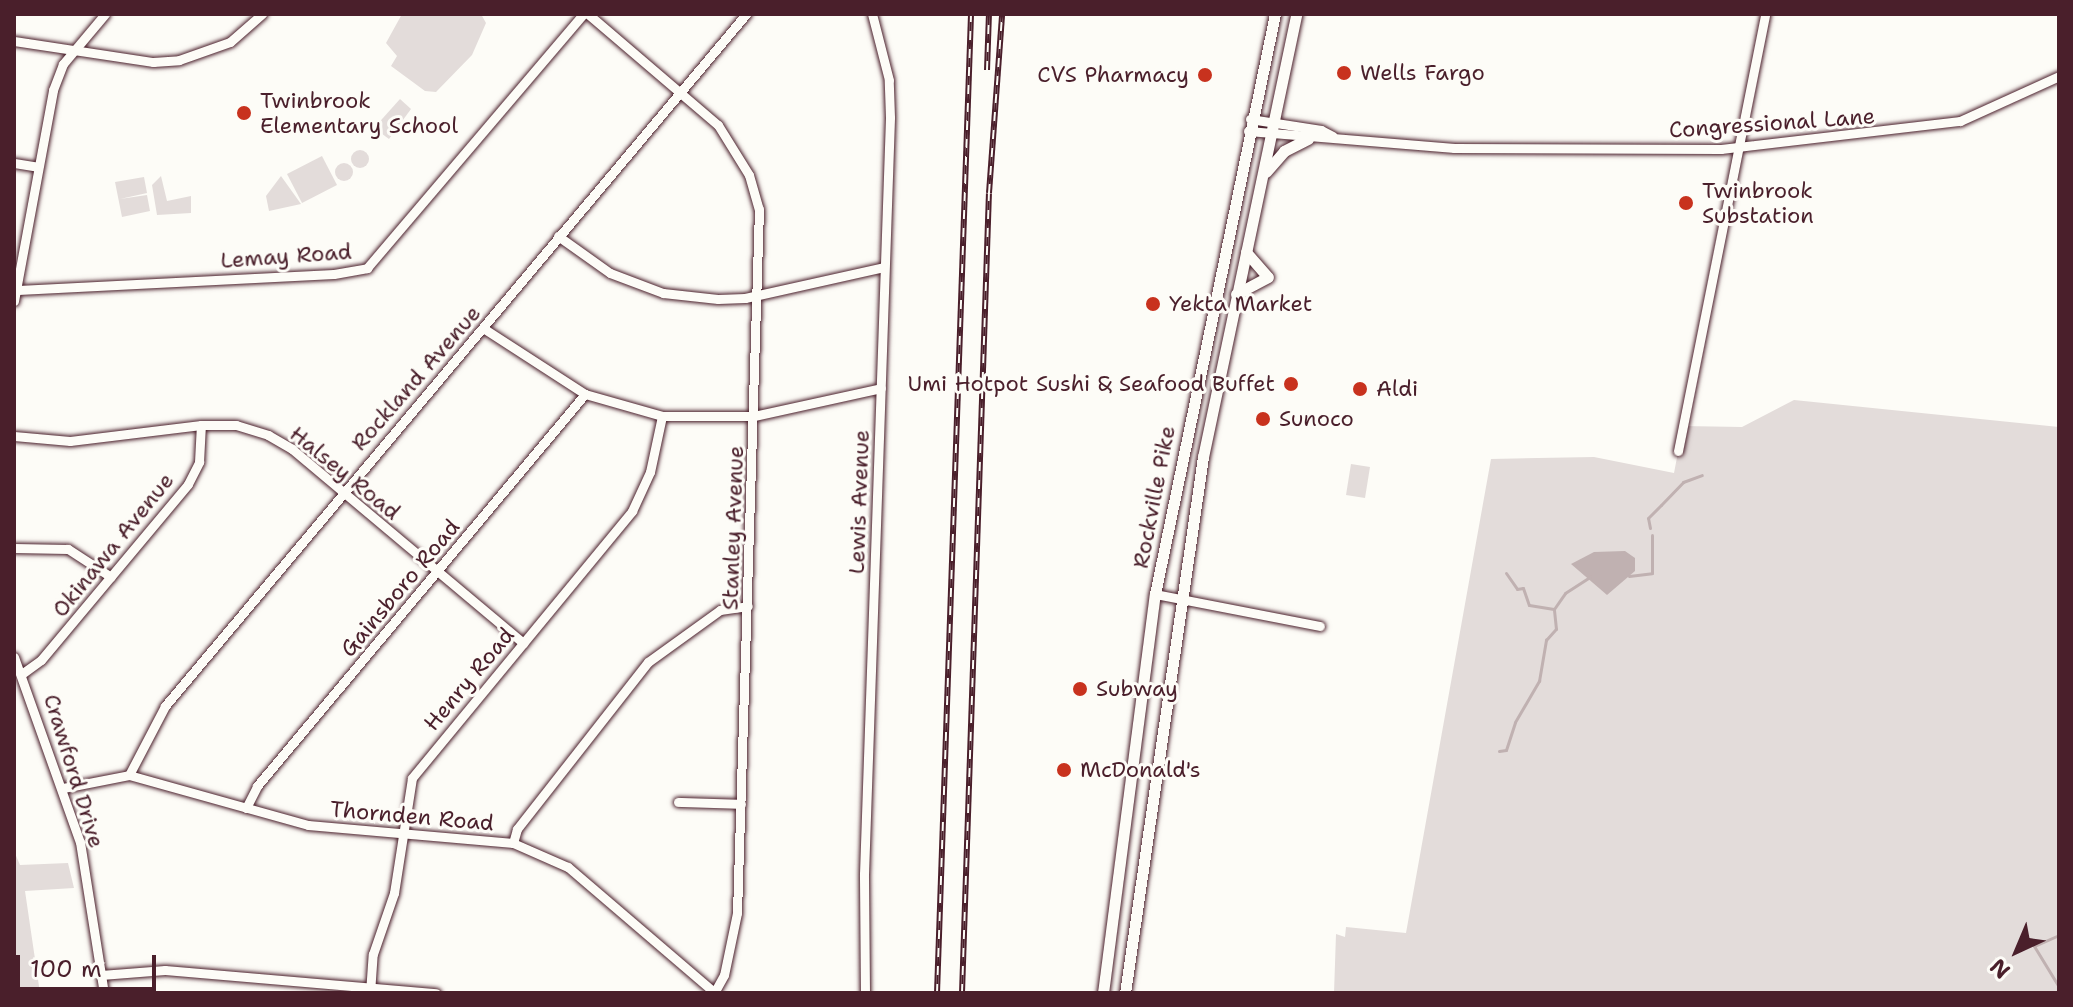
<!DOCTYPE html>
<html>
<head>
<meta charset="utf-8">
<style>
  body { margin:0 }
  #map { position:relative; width:2073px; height:1007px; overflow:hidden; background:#fdfcf7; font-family:"Shantell Sans",sans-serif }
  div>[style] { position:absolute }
  .green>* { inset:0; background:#e3dcda }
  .round { border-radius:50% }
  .water>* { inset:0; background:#c0b1b1 }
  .stream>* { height:3px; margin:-1.5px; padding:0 1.5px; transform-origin:1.5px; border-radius:1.5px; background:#c0b1b1 }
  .roads { filter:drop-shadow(0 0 2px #4a1f2b) drop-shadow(0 0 2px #4a1f2b) }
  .minor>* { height:9px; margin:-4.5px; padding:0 4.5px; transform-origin:4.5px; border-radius:4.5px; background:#fdfcf7 }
  .major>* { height:11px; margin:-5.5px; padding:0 5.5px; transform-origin:5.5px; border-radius:5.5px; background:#fdfcf7 }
  .rail>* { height:6px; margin-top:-3px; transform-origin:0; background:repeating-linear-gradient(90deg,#fdfcf7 0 9px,#4a1f2b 0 18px); box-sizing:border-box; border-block:2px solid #4a1f2b }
  .dots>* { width:22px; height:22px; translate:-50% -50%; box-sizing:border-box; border:4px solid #fdfcf7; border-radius:50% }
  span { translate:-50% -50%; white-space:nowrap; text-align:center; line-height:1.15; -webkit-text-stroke:6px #fdfcf7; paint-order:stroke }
  .poi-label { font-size:22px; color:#4a1f2b }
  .left { translate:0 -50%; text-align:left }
  .right { translate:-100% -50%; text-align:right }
  .street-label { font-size:22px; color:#4a1f2b }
  .frame { position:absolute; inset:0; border:16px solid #4a1f2b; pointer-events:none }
  .north { position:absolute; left:1977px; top:911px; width:80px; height:80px; -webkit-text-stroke:6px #fdfcf7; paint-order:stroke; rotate:224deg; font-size:22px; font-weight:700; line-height:32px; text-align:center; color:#4a1f2b }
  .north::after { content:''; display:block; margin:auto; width:28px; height:36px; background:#4a1f2b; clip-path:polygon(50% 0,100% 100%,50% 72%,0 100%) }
  .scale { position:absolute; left:16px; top:955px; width:140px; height:36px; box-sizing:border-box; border:4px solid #4a1f2b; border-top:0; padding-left:10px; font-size:24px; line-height:28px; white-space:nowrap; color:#4a1f2b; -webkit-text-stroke:6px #fdfcf7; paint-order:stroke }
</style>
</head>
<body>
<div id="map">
  <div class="green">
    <div style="clip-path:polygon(402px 14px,481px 14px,486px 23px,472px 55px,436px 92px,425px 91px,391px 66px,397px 56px,386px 43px)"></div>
    <div style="clip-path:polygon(400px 99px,411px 109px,389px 139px,374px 128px)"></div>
    <div class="round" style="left:351px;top:150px;width:18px;height:18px"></div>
    <div style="clip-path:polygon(322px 156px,337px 185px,302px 203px,287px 174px)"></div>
    <div class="round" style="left:335px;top:163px;width:18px;height:18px"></div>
    <div style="clip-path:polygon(161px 176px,167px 201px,191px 196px,191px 213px,157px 215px,152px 185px)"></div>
    <div style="clip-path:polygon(281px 176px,301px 204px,269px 211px,266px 196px)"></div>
    <div style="clip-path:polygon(144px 177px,147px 193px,120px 199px,147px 195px,150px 211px,122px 217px,115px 182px)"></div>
    <div style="clip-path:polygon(1794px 400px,2059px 427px,2059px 993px,1334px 993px,1336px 934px,1345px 937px,1346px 927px,1406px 933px,1491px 459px,1594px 457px,1674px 473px,1683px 426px,1742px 427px)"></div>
    <div style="clip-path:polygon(1351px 464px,1370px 467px,1365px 498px,1346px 495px)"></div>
    <div style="clip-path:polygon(14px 851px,20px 865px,68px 863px,74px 888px,25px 891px,40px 993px,14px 993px)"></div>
  </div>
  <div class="water">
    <div style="clip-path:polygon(1625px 551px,1635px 558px,1635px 571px,1607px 595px,1571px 564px,1594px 552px)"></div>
  </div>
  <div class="stream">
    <div style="left:1650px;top:528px;width:10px;rotate:-101deg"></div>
    <div style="left:1648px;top:518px;width:18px;rotate:-45deg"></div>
    <div style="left:1661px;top:505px;width:32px;rotate:-46deg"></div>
    <div style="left:1683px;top:482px;width:20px;rotate:-20deg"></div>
    <div style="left:1506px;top:573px;width:19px;rotate:55deg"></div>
    <div style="left:1517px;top:589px;width:6px;rotate:-9deg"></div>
    <div style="left:1523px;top:588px;width:18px;rotate:71deg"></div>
    <div style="left:1529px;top:605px;width:25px;rotate:9deg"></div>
    <div style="left:1554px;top:609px;width:19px;rotate:-55deg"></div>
    <div style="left:1565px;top:593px;width:30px;rotate:-33deg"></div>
    <div style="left:1629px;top:576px;width:23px;rotate:-7deg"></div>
    <div style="left:1652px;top:573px;width:38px;rotate:-90deg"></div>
    <div style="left:1499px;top:751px;width:7px;rotate:-8deg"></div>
    <div style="left:1506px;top:750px;width:29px;rotate:-72deg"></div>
    <div style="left:1515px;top:722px;width:48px;rotate:-59.7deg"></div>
    <div style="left:1539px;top:681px;width:42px;rotate:-80.3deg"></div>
    <div style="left:1546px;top:640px;width:15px;rotate:-48deg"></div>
    <div style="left:1556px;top:629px;width:19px;rotate:-96deg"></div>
    <div style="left:2059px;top:935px;width:27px;rotate:156deg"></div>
    <div style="left:2034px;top:946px;width:48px;rotate:58.6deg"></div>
  </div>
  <div class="roads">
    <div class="minor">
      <div style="left:588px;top:14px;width:171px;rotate:40.5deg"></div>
      <div style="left:718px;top:125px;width:59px;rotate:58.2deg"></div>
      <div style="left:749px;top:175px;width:35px;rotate:74deg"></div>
      <div style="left:759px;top:209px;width:704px;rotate:91.79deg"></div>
      <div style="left:737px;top:913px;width:63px;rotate:101.8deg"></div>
      <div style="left:724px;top:975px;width:21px;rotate:119deg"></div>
      <div style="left:14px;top:41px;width:141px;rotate:8.6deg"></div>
      <div style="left:153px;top:62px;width:26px;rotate:-4deg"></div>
      <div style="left:179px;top:60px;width:54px;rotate:-19.4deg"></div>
      <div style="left:230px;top:42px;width:43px;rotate:-41.2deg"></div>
      <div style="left:1250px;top:119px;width:72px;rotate:8.8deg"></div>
      <div style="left:1321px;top:130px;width:13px;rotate:27deg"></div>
      <div style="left:1248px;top:131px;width:207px;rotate:4.7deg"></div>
      <div style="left:1454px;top:148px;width:267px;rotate:0.2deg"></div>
      <div style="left:1721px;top:149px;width:241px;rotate:-6.7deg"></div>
      <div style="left:1960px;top:121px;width:109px;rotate:-24.4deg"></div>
      <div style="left:14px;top:163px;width:24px;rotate:9deg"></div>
      <div style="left:558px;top:236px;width:64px;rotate:35.4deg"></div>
      <div style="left:610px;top:273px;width:57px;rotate:20.7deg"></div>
      <div style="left:663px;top:293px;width:55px;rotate:6.2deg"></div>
      <div style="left:718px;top:299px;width:27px;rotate:-2deg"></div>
      <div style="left:745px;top:298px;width:142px;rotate:-12.6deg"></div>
      <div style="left:18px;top:290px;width:316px;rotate:-2.9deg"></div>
      <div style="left:334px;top:274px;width:34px;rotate:-10deg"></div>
      <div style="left:367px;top:268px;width:333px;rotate:-49.6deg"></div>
      <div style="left:14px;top:301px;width:215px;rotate:-79.5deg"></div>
      <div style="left:53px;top:90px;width:28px;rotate:-69deg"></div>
      <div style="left:63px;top:64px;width:65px;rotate:-50deg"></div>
      <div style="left:483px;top:328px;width:121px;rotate:32.9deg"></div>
      <div style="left:585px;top:394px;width:80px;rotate:15.9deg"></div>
      <div style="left:662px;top:416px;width:92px"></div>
      <div style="left:754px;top:416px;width:130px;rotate:-12.4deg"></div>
      <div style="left:14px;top:436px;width:56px;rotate:5.1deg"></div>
      <div style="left:70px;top:441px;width:132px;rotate:-7deg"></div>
      <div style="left:201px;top:425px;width:35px"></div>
      <div style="left:236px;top:425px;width:34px;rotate:17deg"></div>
      <div style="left:268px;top:435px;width:28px;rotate:30deg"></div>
      <div style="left:292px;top:449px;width:302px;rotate:40deg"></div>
      <div style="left:1678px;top:451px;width:446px;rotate:-78.7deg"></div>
      <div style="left:14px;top:548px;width:54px;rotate:1.1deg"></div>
      <div style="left:68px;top:549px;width:51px;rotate:33.1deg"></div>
      <div style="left:1155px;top:594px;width:168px;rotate:11deg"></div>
      <div style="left:14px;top:657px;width:196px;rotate:70.4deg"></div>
      <div style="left:80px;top:842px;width:153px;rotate:81deg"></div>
      <div style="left:23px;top:673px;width:22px;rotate:-36deg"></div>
      <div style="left:41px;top:660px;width:229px;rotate:-50.1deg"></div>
      <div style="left:188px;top:484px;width:25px;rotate:-63deg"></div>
      <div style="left:199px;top:462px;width:37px;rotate:-87deg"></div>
      <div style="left:129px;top:775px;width:78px;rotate:-62.4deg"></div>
      <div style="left:165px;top:706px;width:904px;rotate:-49.98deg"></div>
      <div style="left:63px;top:788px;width:67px;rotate:-11.1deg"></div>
      <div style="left:129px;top:775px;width:186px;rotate:15.6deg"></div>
      <div style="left:308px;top:825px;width:206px;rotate:5deg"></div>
      <div style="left:513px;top:843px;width:60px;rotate:23.6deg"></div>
      <div style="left:568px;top:867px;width:194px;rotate:40.6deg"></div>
      <div style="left:678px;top:802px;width:63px;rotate:1.8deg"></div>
      <div style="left:246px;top:808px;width:25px;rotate:-63deg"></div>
      <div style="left:257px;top:786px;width:511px;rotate:-50.08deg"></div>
      <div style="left:513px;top:843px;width:15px;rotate:-74deg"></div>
      <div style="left:517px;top:829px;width:212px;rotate:-51.9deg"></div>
      <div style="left:648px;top:662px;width:89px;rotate:-35.8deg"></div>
      <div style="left:720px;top:610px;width:28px;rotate:-8deg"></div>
      <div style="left:101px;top:975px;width:64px;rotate:-4.5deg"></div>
      <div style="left:165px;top:970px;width:272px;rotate:4.9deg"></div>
      <div style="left:370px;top:993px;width:39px;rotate:-86deg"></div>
      <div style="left:373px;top:954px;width:65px;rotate:-71deg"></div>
      <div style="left:394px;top:893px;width:116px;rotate:-81.1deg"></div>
      <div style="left:412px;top:778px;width:346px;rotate:-50.5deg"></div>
      <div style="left:632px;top:511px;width:43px;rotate:-65.2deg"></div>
      <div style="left:650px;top:472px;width:57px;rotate:-77.9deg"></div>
      <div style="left:865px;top:993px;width:119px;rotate:-90.5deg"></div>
      <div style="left:864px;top:874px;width:757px;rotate:-88.03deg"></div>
      <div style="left:890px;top:117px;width:37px;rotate:-92deg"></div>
      <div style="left:889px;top:80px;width:68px;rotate:-104.4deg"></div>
    </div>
    <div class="major">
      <div style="left:1266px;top:172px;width:28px;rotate:-49deg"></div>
      <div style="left:1284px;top:151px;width:27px;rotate:-27deg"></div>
      <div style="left:1246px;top:252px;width:33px;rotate:49deg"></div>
      <div style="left:1236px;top:294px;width:36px;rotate:-28deg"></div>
      <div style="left:1103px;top:993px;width:402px;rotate:-82.6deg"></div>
      <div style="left:1155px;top:594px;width:592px;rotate:-78.31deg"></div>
      <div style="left:1125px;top:993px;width:542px;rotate:-81.72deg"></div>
      <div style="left:1203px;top:457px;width:453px;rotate:-78.1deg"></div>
    </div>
  </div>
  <div class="rail">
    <div style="left:987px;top:70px;width:56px;rotate:-88deg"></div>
    <div style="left:937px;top:993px;width:980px;rotate:-88.01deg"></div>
    <div style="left:962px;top:993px;width:800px;rotate:-88.07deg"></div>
    <div style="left:989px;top:193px;width:179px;rotate:-85.8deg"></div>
  </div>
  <div class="dots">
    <div style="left:1344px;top:73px;background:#c8321e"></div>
    <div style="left:1205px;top:75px;background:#c8321e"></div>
    <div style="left:244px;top:113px;background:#c8321e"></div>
    <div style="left:1686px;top:203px;background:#c8321e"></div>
    <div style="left:1153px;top:304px;background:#c8321e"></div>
    <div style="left:1291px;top:384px;background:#c8321e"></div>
    <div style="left:1360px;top:389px;background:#c8321e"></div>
    <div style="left:1263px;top:419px;background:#c8321e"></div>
    <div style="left:1080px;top:689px;background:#c8321e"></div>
    <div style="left:1064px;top:770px;background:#c8321e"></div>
  </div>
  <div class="poi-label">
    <span class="left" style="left:1360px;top:73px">Wells Fargo</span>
    <span class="right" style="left:1189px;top:75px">CVS Pharmacy</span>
    <span class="left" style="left:260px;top:113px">Twinbrook<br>Elementary School</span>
    <span class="left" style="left:1702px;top:203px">Twinbrook<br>Substation</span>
    <span class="left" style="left:1169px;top:304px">Yekta Market</span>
    <span class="right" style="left:1275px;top:384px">Umi Hotpot Sushi &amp; Seafood Buffet</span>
    <span class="left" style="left:1376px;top:389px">Aldi</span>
    <span class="left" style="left:1279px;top:419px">Sunoco</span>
    <span class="left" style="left:1096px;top:689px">Subway</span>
    <span class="left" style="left:1080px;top:770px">McDonald's</span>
  </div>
  <div class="street-label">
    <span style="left:1772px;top:123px;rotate:-4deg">Congressional Lane</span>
    <span style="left:286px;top:256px;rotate:-4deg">Lemay Road</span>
    <span style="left:416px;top:378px;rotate:-49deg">Rockland Avenue</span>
    <span style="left:345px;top:473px;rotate:39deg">Halsey Road</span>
    <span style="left:1154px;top:497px;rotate:-79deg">Rockville Pike</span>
    <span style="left:859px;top:502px;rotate:-88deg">Lewis Avenue</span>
    <span style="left:733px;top:528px;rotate:-88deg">Stanley Avenue</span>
    <span style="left:113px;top:545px;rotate:-51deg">Okinawa Avenue</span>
    <span style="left:400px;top:588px;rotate:-50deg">Gainsboro Road</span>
    <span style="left:469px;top:679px;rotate:-50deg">Henry Road</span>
    <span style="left:74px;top:771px;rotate:73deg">Crawford Drive</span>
    <span style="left:412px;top:816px;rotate:5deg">Thornden Road</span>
  </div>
  <div class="frame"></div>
  <div class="north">N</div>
  <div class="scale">100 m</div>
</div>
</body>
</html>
